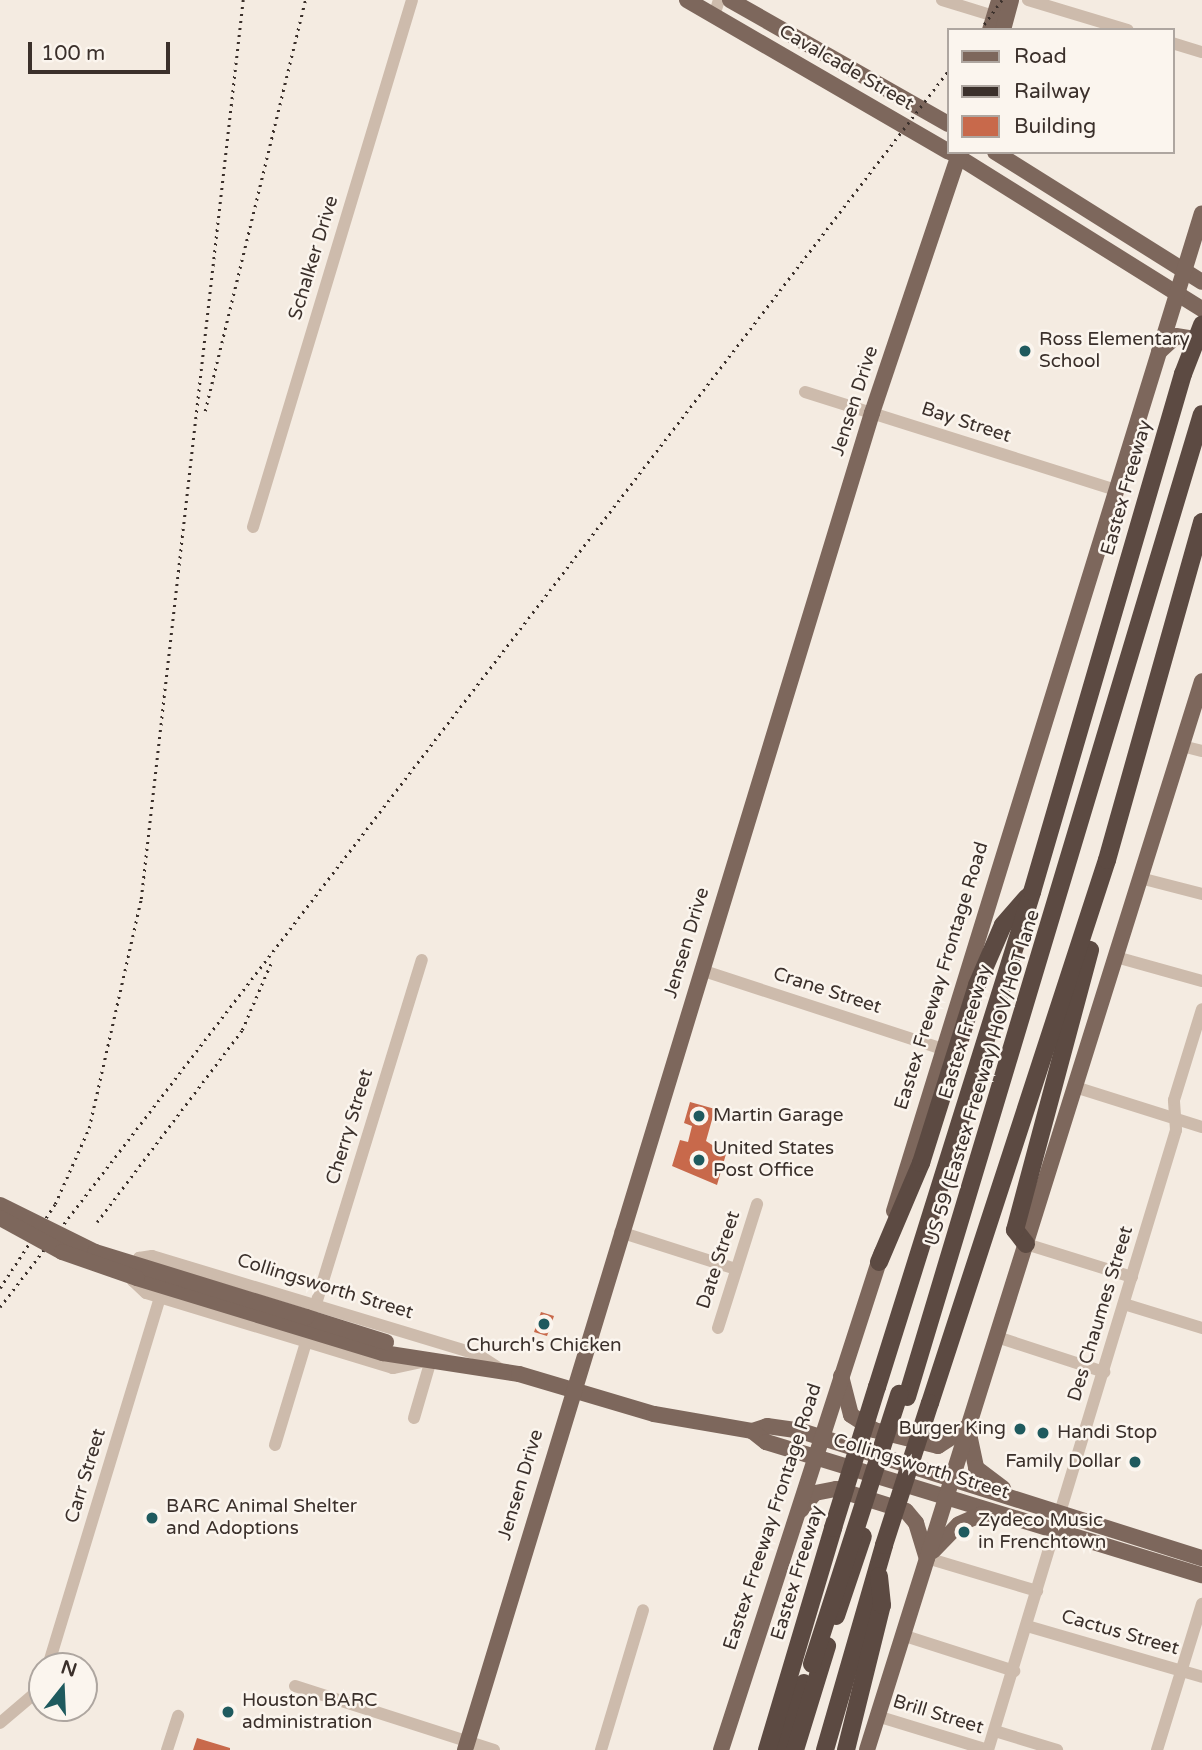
<!DOCTYPE html>
<html>
<head>
<meta charset="utf-8">
<style>
  body { margin:0 }
  #map { position:relative; width:1202px; height:1750px; overflow:hidden; background:#f4ebe1; font-family:"Varela Round",sans-serif }
  div>[style] { position:absolute }
  .building>* { inset:0; background:#c8694b }
  .minor>* { height:12px; margin:-6px; padding:0 6px; transform-origin:6px; border-radius:6px; background:#cdbbac }
  .major>* { height:16px; margin:-8px; padding:0 8px; transform-origin:8px; border-radius:8px; background:#7d675c }
  .highway>* { height:18px; margin:-9px; padding:0 9px; transform-origin:9px; border-radius:9px; background:#5c4a42 }
  .rail>* { height:2.5px; margin-top:-1.25px; transform-origin:0; background:repeating-linear-gradient(90deg,#3b302b 0 2px,transparent 0 7px) }
  .major-bridge>* { height:16px; margin:-8px; padding:0 8px; transform-origin:8px; border-radius:8px; background:#7d675c }
  .highway-bridge>* { height:18px; margin:-9px; padding:0 9px; transform-origin:9px; border-radius:9px; background:#5c4a42 }
  .dots>* { width:19px; height:19px; translate:-50% -50%; box-sizing:border-box; border:4px solid #fbf5ee; border-radius:50% }
  span { translate:-50% -50%; white-space:nowrap; text-align:center; line-height:1.15; -webkit-text-stroke:5px #fbf5ee; paint-order:stroke }
  .street-label { font-size:19px; color:#3b302b }
  .poi-label { font-size:19px; color:#3b302b }
  .left { translate:0 -50%; text-align:left }
  .right { translate:-100% -50%; text-align:right }
  .legend { position:absolute; left:947px; top:28px; width:228px; height:126px; box-sizing:border-box; background:#fbf5ee; border:2px solid #aea6a0; margin:0; padding:9px 12px; list-style:none; font-size:21px; color:#3b302b }
  .legend li { display:flex; align-items:center; gap:14px; height:35px }
  .legend b { width:35px; border:2px solid #aea6a0 }
  .north { position:absolute; left:28px; top:1652px; width:70px; height:70px; box-sizing:border-box; background:#fbf5ee; border:2px solid #aea6a0; border-radius:50%; rotate:18deg; font-size:19px; font-weight:700; line-height:28px; text-align:center; color:#3b302b }
  .north::after { content:''; display:block; margin:auto; width:24px; height:32px; background:#1f5a5e; clip-path:polygon(50% 0,100% 100%,50% 72%,0 100%) }
  .scale { position:absolute; left:28px; top:42px; width:142px; height:32px; box-sizing:border-box; border:4px solid #3b302b; border-top:0; padding-left:9px; font-size:21px; line-height:24px; white-space:nowrap; color:#3b302b; -webkit-text-stroke:5px #fbf5ee; paint-order:stroke }
</style>
</head>
<body>
<div id="map">
  <div class="building">
    <div style="clip-path:polygon(690px 1102px,715px 1109px,706px 1141px,726px 1154px,717px 1185px,672px 1166px,680px 1140px,688px 1142px,692px 1126px,684px 1123px)"></div>
    <div style="clip-path:polygon(541px 1312px,554px 1316px,547px 1336px,534px 1332px)"></div>
    <div style="clip-path:polygon(197px 1738px,230px 1748px,230px 1750px,193px 1750px)"></div>
  </div>
  <div class="minor">
    <div style="left:942px;top:0;width:54px;rotate:17.1deg"></div>
    <div style="left:1028px;top:0;width:104px;rotate:16.7deg"></div>
    <div style="left:714px;top:16px;width:17px;rotate:-73deg"></div>
    <div style="left:1172px;top:43px;width:31px;rotate:17deg"></div>
    <div style="left:805px;top:392px;width:325px;rotate:17.5deg"></div>
    <div style="left:253px;top:527px;width:550px;rotate:-73.21deg"></div>
    <div style="left:1182px;top:746px;width:21px;rotate:14deg"></div>
    <div style="left:1140px;top:878px;width:64px;rotate:14.5deg"></div>
    <div style="left:1116px;top:957px;width:89px;rotate:15.6deg"></div>
    <div style="left:701px;top:970px;width:251px;rotate:18.1deg"></div>
    <div style="left:1075px;top:1087px;width:133px;rotate:17.5deg"></div>
    <div style="left:620px;top:1232px;width:122px;rotate:17.7deg"></div>
    <div style="left:1026px;top:1244px;width:111px;rotate:17.3deg"></div>
    <div style="left:1124px;top:1304px;width:82px;rotate:17.1deg"></div>
    <div style="left:315px;top:1307px;width:363px;rotate:-72.9deg"></div>
    <div style="left:718px;top:1328px;width:130px;rotate:-72.5deg"></div>
    <div style="left:997px;top:1337px;width:113px;rotate:18.1deg"></div>
    <div style="left:414px;top:1418px;width:60px;rotate:-73.7deg"></div>
    <div style="left:431px;top:1360px;width:39px;rotate:168deg"></div>
    <div style="left:393px;top:1368px;width:258px;rotate:-163.1deg"></div>
    <div style="left:146px;top:1293px;width:18px;rotate:-137deg"></div>
    <div style="left:133px;top:1281px;width:24px;rotate:-75deg"></div>
    <div style="left:139px;top:1258px;width:13px;rotate:-9deg"></div>
    <div style="left:152px;top:1256px;width:339px;rotate:16.8deg"></div>
    <div style="left:477px;top:1354px;width:30px;rotate:33deg"></div>
    <div style="left:275px;top:1445px;width:108px;rotate:-73.2deg"></div>
    <div style="left:927px;top:1558px;width:115px;rotate:16.7deg"></div>
    <div style="left:1027px;top:1626px;width:182px;rotate:16.2deg"></div>
    <div style="left:902px;top:1635px;width:118px;rotate:17.8deg"></div>
    <div style="left:48px;top:1666px;width:385px;rotate:-73.1deg"></div>
    <div style="left:295px;top:1686px;width:209px;rotate:17.8deg"></div>
    <div style="left:877px;top:1716px;width:116px;rotate:17deg"></div>
    <div style="left:0;top:1723px;width:43px;rotate:-40.3deg"></div>
    <div style="left:33px;top:1695px;width:20px;rotate:-63deg"></div>
    <div style="left:995px;top:1731px;width:65px;rotate:17deg"></div>
    <div style="left:167px;top:1750px;width:36px;rotate:-72deg"></div>
    <div style="left:601px;top:1750px;width:146px;rotate:-73.3deg"></div>
    <div style="left:988px;top:1750px;width:648px;rotate:-73.13deg"></div>
    <div style="left:1176px;top:1130px;width:30px;rotate:-94deg"></div>
    <div style="left:1174px;top:1100px;width:95px;rotate:-72.9deg"></div>
    <div style="left:1157px;top:1750px;width:153px;rotate:-72.9deg"></div>
  </div>
  <div class="major">
    <div style="left:687px;top:0;width:302px;rotate:30.1deg"></div>
    <div style="left:730px;top:0;width:251px;rotate:29.6deg"></div>
    <div style="left:990px;top:30px;width:31px;rotate:-73deg"></div>
    <div style="left:1003px;top:30px;width:31px;rotate:-75deg"></div>
    <div style="left:995px;top:152px;width:244px;rotate:32.1deg"></div>
    <div style="left:952px;top:153px;width:295px;rotate:32deg"></div>
    <div style="left:1159px;top:352px;width:23px;rotate:-43deg"></div>
    <div style="left:1176px;top:336px;width:26px;rotate:9deg"></div>
    <div style="left:894px;top:1211px;width:1044px;rotate:-72.85deg"></div>
    <div style="left:137px;top:1278px;width:257px;rotate:17deg"></div>
    <div style="left:383px;top:1353px;width:138px;rotate:8.8deg"></div>
    <div style="left:519px;top:1374px;width:141px;rotate:16.5deg"></div>
    <div style="left:654px;top:1414px;width:99px;rotate:9.8deg"></div>
    <div style="left:752px;top:1431px;width:16px;rotate:-18deg"></div>
    <div style="left:767px;top:1426px;width:34px;rotate:8deg"></div>
    <div style="left:801px;top:1431px;width:421px;rotate:17.6deg"></div>
    <div style="left:306px;top:1317px;width:84px;rotate:17.4deg"></div>
    <div style="left:841px;top:1376px;width:40px;rotate:75.6deg"></div>
    <div style="left:851px;top:1415px;width:27px;rotate:33deg"></div>
    <div style="left:874px;top:1430px;width:66px;rotate:14deg"></div>
    <div style="left:938px;top:1446px;width:35px;rotate:-33deg"></div>
    <div style="left:752px;top:1431px;width:18px;rotate:38deg"></div>
    <div style="left:766px;top:1442px;width:456px;rotate:17deg"></div>
    <div style="left:969px;top:1434px;width:35px;rotate:78deg"></div>
    <div style="left:976px;top:1468px;width:34px;rotate:37deg"></div>
    <div style="left:801px;top:1510px;width:22px;rotate:-51deg"></div>
    <div style="left:815px;top:1493px;width:21px;rotate:-11deg"></div>
    <div style="left:836px;top:1489px;width:73px;rotate:17.4deg"></div>
    <div style="left:906px;top:1511px;width:16px;rotate:50deg"></div>
    <div style="left:916px;top:1523px;width:37px;rotate:73deg"></div>
    <div style="left:933px;top:1551px;width:37px;rotate:-46deg"></div>
    <div style="left:959px;top:1524px;width:25px;rotate:-23deg"></div>
    <div style="left:982px;top:1514px;width:13px;rotate:9deg"></div>
    <div style="left:465px;top:1750px;width:1398px;rotate:-73.07deg"></div>
    <div style="left:872px;top:413px;width:275px;rotate:-71.4deg"></div>
    <div style="left:721px;top:1750px;width:523px;rotate:-72.08deg"></div>
    <div style="left:867px;top:1750px;width:1120px;rotate:-72.6deg"></div>
  </div>
  <div class="highway">
    <div style="left:1026px;top:1244px;width:18px;rotate:-128deg"></div>
    <div style="left:1015px;top:1230px;width:290px;rotate:-75deg"></div>
    <div style="left:879px;top:1262px;width:108px;rotate:-67deg"></div>
    <div style="left:921px;top:1163px;width:187px;rotate:-72.5deg"></div>
    <div style="left:977px;top:985px;width:65px;rotate:-66.6deg"></div>
    <div style="left:1003px;top:925px;width:37px;rotate:-49deg"></div>
    <div style="left:877px;top:1387px;width:519px;rotate:-72.61deg"></div>
    <div style="left:1032px;top:892px;width:540px;rotate:-73.75deg"></div>
    <div style="left:907px;top:1397px;width:1026px;rotate:-73.3deg"></div>
    <div style="left:930px;top:1403px;width:571px;rotate:-71.95deg"></div>
    <div style="left:1107px;top:860px;width:351px;rotate:-74.3deg"></div>
    <div style="left:836px;top:1616px;width:84px;rotate:-71.4deg"></div>
    <div style="left:778px;top:1748px;width:70px;rotate:-68.2deg"></div>
    <div style="left:767px;top:1750px;width:232px;rotate:-73.4deg"></div>
    <div style="left:795px;top:1750px;width:109px;rotate:-72.9deg"></div>
    <div style="left:825px;top:1750px;width:213px;rotate:-73.9deg"></div>
    <div style="left:846px;top:1750px;width:149px;rotate:-76.1deg"></div>
    <div style="left:882px;top:1605px;width:29px;rotate:-96deg"></div>
  </div>
  <div class="rail">
    <div style="left:980px;top:30px;width:37px;rotate:-54deg"></div>
    <div style="left:205px;top:411px;width:423px;rotate:-76.3deg"></div>
    <div style="left:97px;top:1222px;width:241px;rotate:-52.9deg"></div>
    <div style="left:242px;top:1030px;width:73px;rotate:-66.6deg"></div>
    <div style="left:0;top:1288px;width:100px;rotate:-56.8deg"></div>
    <div style="left:55px;top:1204px;width:83px;rotate:-65.9deg"></div>
    <div style="left:89px;top:1128px;width:235px;rotate:-77.2deg"></div>
    <div style="left:141px;top:899px;width:905px;rotate:-83.53deg"></div>
    <div style="left:0;top:1307px;width:1558px;rotate:-52.51deg"></div>
  </div>
  <div class="major-bridge">
    <div style="left:0;top:1205px;width:106px;rotate:26.3deg"></div>
    <div style="left:95px;top:1252px;width:221px;rotate:17.1deg"></div>
    <div style="left:0;top:1218px;width:71px;rotate:28.7deg"></div>
    <div style="left:62px;top:1252px;width:79px;rotate:19.1deg"></div>
  </div>
  <div class="highway-bridge">
    <div style="left:1183px;top:374px;width:53px;rotate:-68.8deg"></div>
    <div style="left:833px;top:1528px;width:148px;rotate:-72.7deg"></div>
    <div style="left:884px;top:1545px;width:149px;rotate:-72.1deg"></div>
    <div style="left:812px;top:1664px;width:284px;rotate:-72.1deg"></div>
  </div>
  <div class="dots">
    <div style="left:1025px;top:351px;background:#1f5a5e"></div>
    <div style="left:699px;top:1116px;background:#1f5a5e"></div>
    <div style="left:699px;top:1160px;background:#1f5a5e"></div>
    <div style="left:544px;top:1324px;background:#1f5a5e"></div>
    <div style="left:1020px;top:1429px;background:#1f5a5e"></div>
    <div style="left:1043px;top:1433px;background:#1f5a5e"></div>
    <div style="left:1135px;top:1462px;background:#1f5a5e"></div>
    <div style="left:152px;top:1518px;background:#1f5a5e"></div>
    <div style="left:964px;top:1532px;background:#1f5a5e"></div>
    <div style="left:228px;top:1712px;background:#1f5a5e"></div>
  </div>
  <div class="street-label">
    <span style="left:846px;top:68px;rotate:30deg">Cavalcade Street</span>
    <span style="left:314px;top:258px;rotate:-73deg">Schalker Drive</span>
    <span style="left:855px;top:401px;rotate:-72deg">Jensen Drive</span>
    <span style="left:966px;top:423px;rotate:18deg">Bay Street</span>
    <span style="left:1127px;top:488px;rotate:-74deg">Eastex Freeway</span>
    <span style="left:687px;top:943px;rotate:-73deg">Jensen Drive</span>
    <span style="left:942px;top:976px;rotate:-73deg">Eastex Freeway Frontage Road</span>
    <span style="left:827px;top:991px;rotate:18deg">Crane Street</span>
    <span style="left:966px;top:1032px;rotate:-73deg">Eastex Freeway</span>
    <span style="left:983px;top:1078px;rotate:-73deg">US 59 (Eastex Freeway) HOV/HOT lane</span>
    <span style="left:350px;top:1127px;rotate:-73deg">Cherry Street</span>
    <span style="left:719px;top:1260px;rotate:-72deg">Date Street</span>
    <span style="left:325px;top:1287px;rotate:17deg">Collingsworth Street</span>
    <span style="left:1101px;top:1314px;rotate:-73deg">Des Chaumes Street</span>
    <span style="left:921px;top:1467px;rotate:17deg">Collingsworth Street</span>
    <span style="left:86px;top:1476px;rotate:-73deg">Carr Street</span>
    <span style="left:521px;top:1485px;rotate:-73deg">Jensen Drive</span>
    <span style="left:773px;top:1517px;rotate:-72deg">Eastex Freeway Frontage Road</span>
    <span style="left:798px;top:1573px;rotate:-73deg">Eastex Freeway</span>
    <span style="left:1120px;top:1633px;rotate:16deg">Cactus Street</span>
    <span style="left:938px;top:1715px;rotate:17deg">Brill Street</span>
  </div>
  <div class="poi-label">
    <span class="left" style="left:1039px;top:351px">Ross Elementary<br>School</span>
    <span class="left" style="left:713px;top:1116px">Martin Garage</span>
    <span class="left" style="left:713px;top:1160px">United States<br>Post Office</span>
    <span style="left:544px;top:1346px">Church's Chicken</span>
    <span class="right" style="left:1006px;top:1429px">Burger King</span>
    <span class="left" style="left:1057px;top:1433px">Handi Stop</span>
    <span class="right" style="left:1121px;top:1462px">Family Dollar</span>
    <span class="left" style="left:166px;top:1518px">BARC Animal Shelter<br>and Adoptions</span>
    <span class="left" style="left:978px;top:1532px">Zydeco Music<br>in Frenchtown</span>
    <span class="left" style="left:242px;top:1712px">Houston BARC<br>administration</span>
  </div>
  <ul class="legend">
  <li><b style="height:9px;background:#7d675c"></b>Road</li>
  <li><b style="height:9px;background:#3b302b"></b>Railway</li>
  <li><b style="height:19px;background:#c8694b"></b>Building</li>
  </ul>
  <div class="north">N</div>
  <div class="scale">100 m</div>
</div>
</body>
</html>
